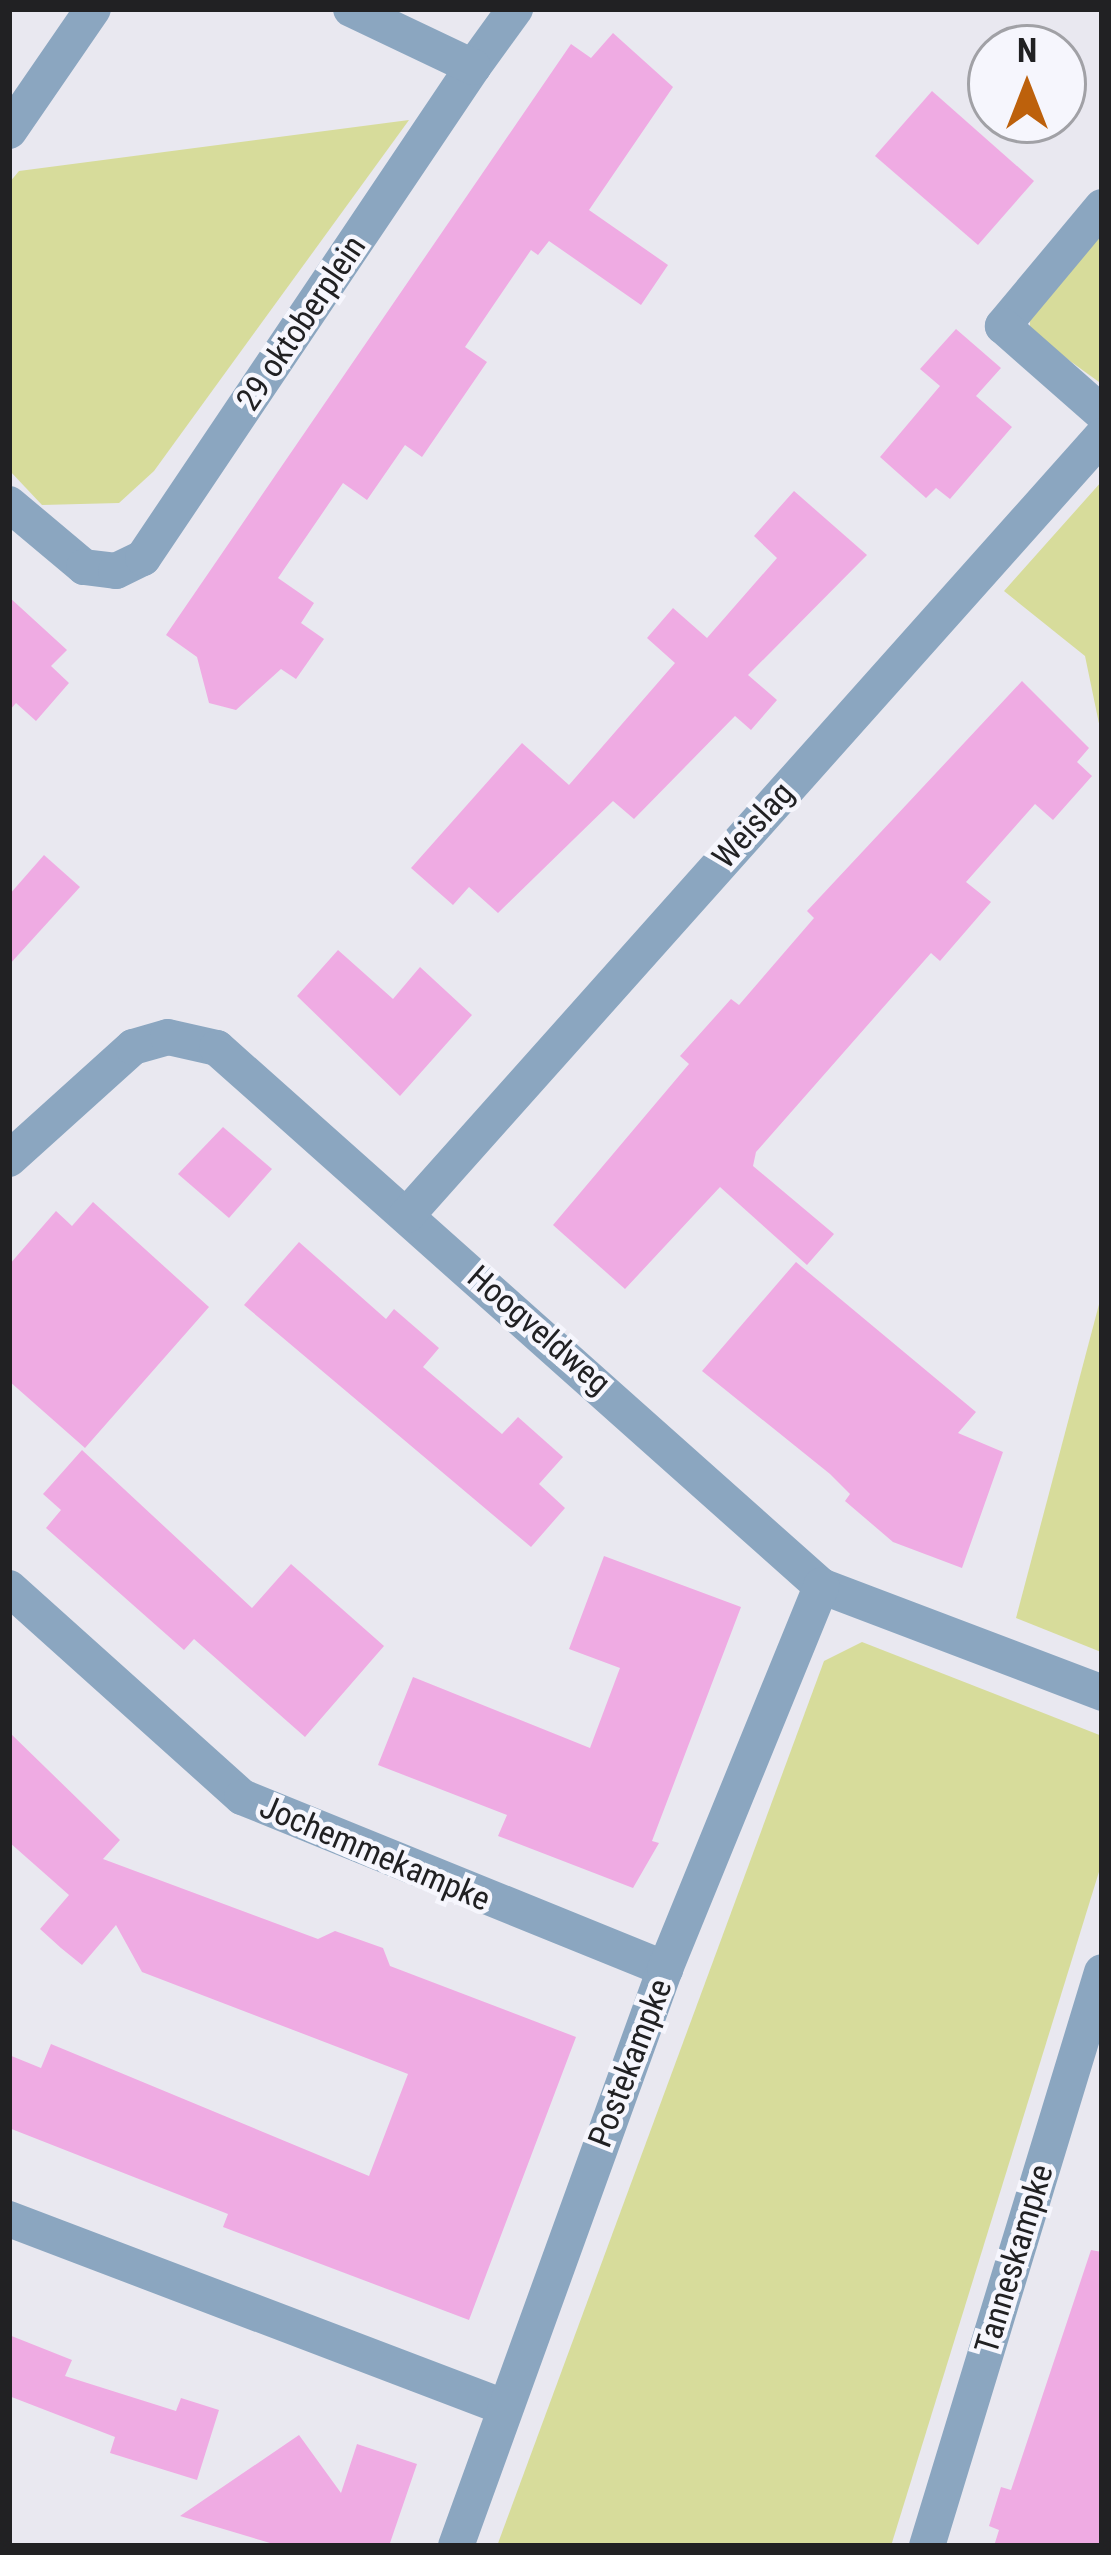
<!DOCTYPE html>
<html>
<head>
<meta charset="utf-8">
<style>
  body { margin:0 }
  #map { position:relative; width:1111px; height:2555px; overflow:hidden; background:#e9e8f0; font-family:"Roboto Condensed",sans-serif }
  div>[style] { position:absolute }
  .green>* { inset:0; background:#d7dc9b }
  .building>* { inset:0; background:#efabe3 }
  .minor>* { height:36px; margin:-18px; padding:0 18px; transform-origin:18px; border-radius:18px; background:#8ba6c0 }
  span { translate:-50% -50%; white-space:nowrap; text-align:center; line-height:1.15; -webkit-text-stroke:9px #f6f6fd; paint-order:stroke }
  .street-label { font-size:33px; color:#212123 }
  .frame { position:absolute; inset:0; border:12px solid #212123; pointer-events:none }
  .north { position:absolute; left:967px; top:24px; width:120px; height:120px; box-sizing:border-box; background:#f6f6fd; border:3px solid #a1a1a6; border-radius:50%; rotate:0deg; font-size:33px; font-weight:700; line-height:48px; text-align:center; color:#212123 }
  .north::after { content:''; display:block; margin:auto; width:42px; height:54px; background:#bd610c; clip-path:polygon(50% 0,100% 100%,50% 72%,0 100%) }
</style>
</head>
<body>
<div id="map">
  <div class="green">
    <div style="clip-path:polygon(409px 120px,154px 471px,119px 503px,42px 505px,9px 470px,9px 183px,19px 171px)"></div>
    <div style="clip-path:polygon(1102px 231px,1102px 379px,1099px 382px,1030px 332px,1030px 313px)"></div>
    <div style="clip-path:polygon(1102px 481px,1102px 738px,1085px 656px,1004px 591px)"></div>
    <div style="clip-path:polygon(1102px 1293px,1102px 1647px,1101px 1652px,1016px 1618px)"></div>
    <div style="clip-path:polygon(862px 1642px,1102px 1736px,1102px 1862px,891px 2546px,497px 2546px,824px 1661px)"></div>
  </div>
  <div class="building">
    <div style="clip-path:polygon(613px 33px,673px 87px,589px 210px,668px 265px,641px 305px,549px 241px,538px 255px,531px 250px,465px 347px,487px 362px,422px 457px,405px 445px,367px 500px,343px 483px,278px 578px,314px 603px,301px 623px,324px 639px,296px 679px,281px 669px,236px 710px,209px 703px,197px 657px,166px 635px,571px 44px,591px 58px)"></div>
    <div style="clip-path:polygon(932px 91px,1034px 181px,978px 245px,875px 156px)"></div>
    <div style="clip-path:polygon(956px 329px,1001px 368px,976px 396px,1012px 427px,950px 499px,936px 488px,926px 498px,880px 457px,940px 386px,920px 369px)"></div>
    <div style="clip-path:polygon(794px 491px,867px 555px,748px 675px,777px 700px,751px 730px,735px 716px,634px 819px,613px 801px,498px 913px,469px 887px,453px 905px,411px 868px,522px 743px,569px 785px,675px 663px,647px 638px,673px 608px,707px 638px,777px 558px,754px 536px)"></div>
    <div style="clip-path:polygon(9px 597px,67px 650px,51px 666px,69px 683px,36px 721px,16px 703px,9px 711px)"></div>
    <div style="clip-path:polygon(1022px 681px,1089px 748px,1077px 762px,1092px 776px,1053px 820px,1035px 804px,966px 882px,991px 902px,940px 961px,931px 953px,756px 1152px,753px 1166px,834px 1234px,807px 1265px,720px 1187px,625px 1289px,553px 1225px,689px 1064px,680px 1056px,731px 999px,739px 1005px,814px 918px,807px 911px)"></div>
    <div style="clip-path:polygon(44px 855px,80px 887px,9px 965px,9px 895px)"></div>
    <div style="clip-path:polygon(338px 950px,393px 999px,420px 967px,472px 1015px,400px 1096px,297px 996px)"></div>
    <div style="clip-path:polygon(223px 1127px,272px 1169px,229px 1218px,178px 1174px)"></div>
    <div style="clip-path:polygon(93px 1202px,209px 1307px,85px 1448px,9px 1381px,9px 1265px,56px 1211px,72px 1226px)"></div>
    <div style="clip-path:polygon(299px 1242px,386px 1319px,394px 1309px,439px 1348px,423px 1367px,502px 1434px,518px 1417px,563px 1457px,539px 1484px,565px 1508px,531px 1547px,244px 1305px)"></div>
    <div style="clip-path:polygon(796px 1262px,976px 1412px,958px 1433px,1003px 1452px,962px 1568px,893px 1542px,845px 1501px,850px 1494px,830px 1474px,702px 1371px)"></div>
    <div style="clip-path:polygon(82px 1450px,252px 1608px,291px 1564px,384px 1646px,305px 1737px,194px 1639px,184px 1650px,46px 1528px,61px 1510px,43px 1494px)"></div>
    <div style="clip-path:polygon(604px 1556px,741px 1607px,652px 1841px,659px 1843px,633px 1888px,498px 1836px,507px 1815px,378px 1765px,413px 1677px,590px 1748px,620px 1668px,569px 1649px)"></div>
    <div style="clip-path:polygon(9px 1732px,120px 1840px,103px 1859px,318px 1939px,335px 1931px,383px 1948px,390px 1966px,576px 2037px,469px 2320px,223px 2227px,228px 2214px,9px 2128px,9px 2055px,41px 2068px,51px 2044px,369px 2176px,408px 2074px,142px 1972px,116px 1925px,82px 1965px,61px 1948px,40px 1929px,69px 1895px,9px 1842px)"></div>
    <div style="clip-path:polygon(1091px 2250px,1102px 2252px,1102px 2546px,994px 2546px,999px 2530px,989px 2526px,1001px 2487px,1011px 2490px)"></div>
    <div style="clip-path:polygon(9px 2335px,72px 2360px,65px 2376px,176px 2411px,181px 2398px,219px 2410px,197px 2480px,110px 2453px,115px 2437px,9px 2396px)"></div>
    <div style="clip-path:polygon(299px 2435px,341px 2493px,357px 2444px,417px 2464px,389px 2546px,280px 2546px,180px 2516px)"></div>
  </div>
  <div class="minor">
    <div style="left:473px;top:67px;width:72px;rotate:-54.1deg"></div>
    <div style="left:9px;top:131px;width:148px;rotate:-55.5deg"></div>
    <div style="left:1102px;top:207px;width:155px;rotate:129.8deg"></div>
    <div style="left:1003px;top:326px;width:132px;rotate:41.3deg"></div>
    <div style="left:9px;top:504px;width:98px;rotate:40deg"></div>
    <div style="left:84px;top:567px;width:32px;rotate:7deg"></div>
    <div style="left:116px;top:571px;width:30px;rotate:-26deg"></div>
    <div style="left:143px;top:558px;width:592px;rotate:-56.1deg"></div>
    <div style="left:473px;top:67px;width:135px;rotate:-154.6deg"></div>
    <div style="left:9px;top:1159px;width:167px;rotate:-42.1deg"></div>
    <div style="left:133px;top:1047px;width:36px;rotate:-16deg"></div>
    <div style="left:168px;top:1037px;width:50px;rotate:12.7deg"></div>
    <div style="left:217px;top:1048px;width:809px;rotate:41.69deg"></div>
    <div style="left:821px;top:1586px;width:301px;rotate:20.8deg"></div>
    <div style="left:407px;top:1215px;width:1044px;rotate:-48.26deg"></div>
    <div style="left:9px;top:1588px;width:313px;rotate:41.9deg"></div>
    <div style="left:242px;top:1797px;width:457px;rotate:22.1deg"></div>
    <div style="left:9px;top:2219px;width:526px;rotate:20.81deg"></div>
    <div style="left:456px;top:2546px;width:614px;rotate:-70.09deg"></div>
    <div style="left:665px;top:1969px;width:414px;rotate:-67.8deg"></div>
    <div style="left:927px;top:2546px;width:600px;rotate:-73.04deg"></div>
  </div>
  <div class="street-label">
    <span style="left:301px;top:323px;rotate:-56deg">29 oktoberplein</span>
    <span style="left:753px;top:825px;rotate:-48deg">Weislag</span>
    <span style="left:539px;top:1330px;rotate:41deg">Hoogveldweg</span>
    <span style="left:375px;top:1853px;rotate:23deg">Jochemmekampke</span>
    <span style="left:630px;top:2063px;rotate:-69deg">Postekampke</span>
    <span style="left:1014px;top:2259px;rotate:-73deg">Tanneskampke</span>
  </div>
  <div class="frame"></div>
  <div class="north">N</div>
</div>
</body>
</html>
